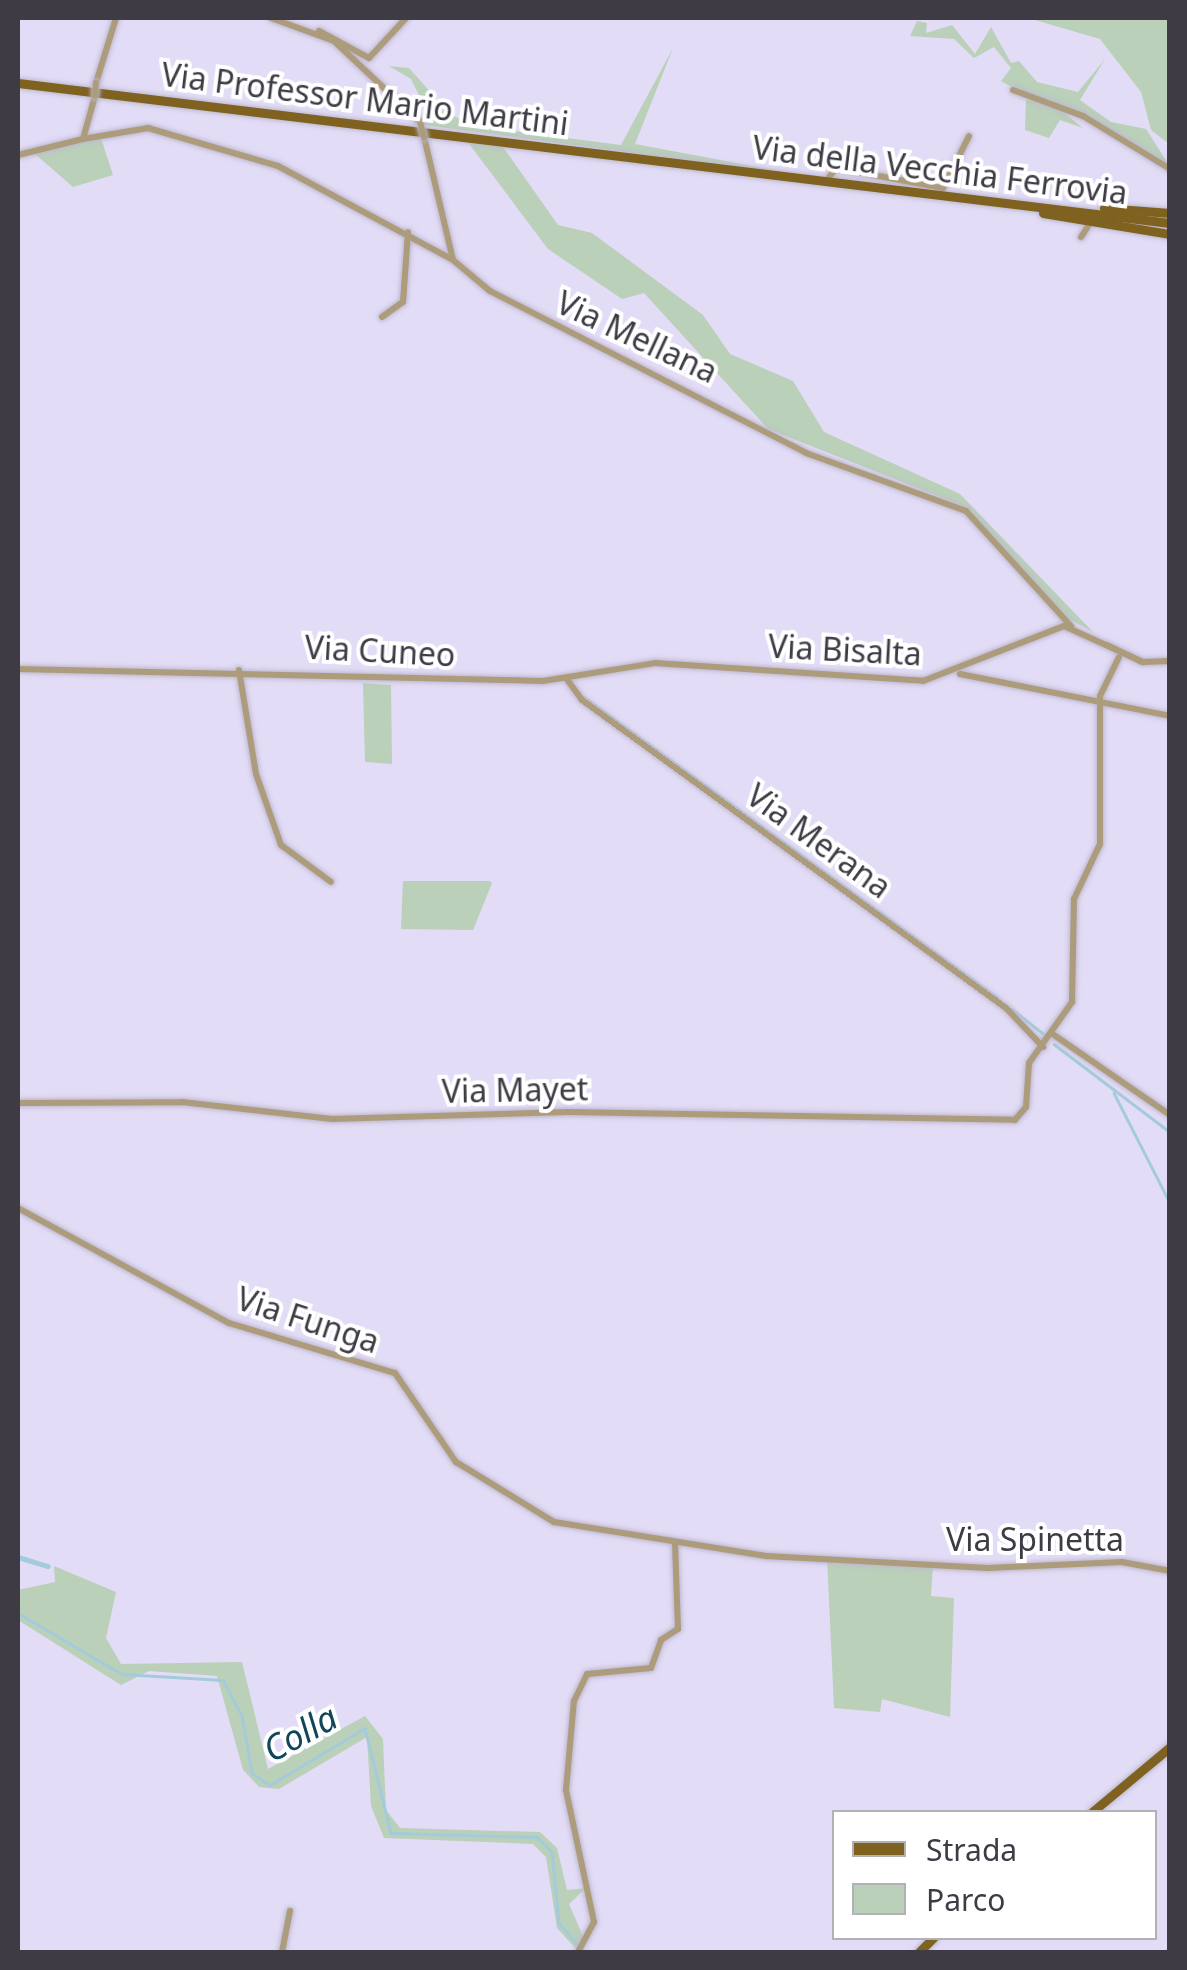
<!DOCTYPE html>
<html>
<head>
<meta charset="utf-8">
<style>
  body { margin:0 }
  #map { position:relative; width:1187px; height:1970px; overflow:hidden; background:#e2dcf6; font-family:"Noto Sans",sans-serif }
  div>[style] { position:absolute }
  .green>* { inset:0; background:#bad0b9 }
  .stream>* { height:2.5px; margin:-1.25px; padding:0 1.25px; transform-origin:1.25px; border-radius:1.25px; background:#a4cbdb }
  .canal>* { height:5px; margin:-2.5px; padding:0 2.5px; transform-origin:2.5px; border-radius:2.5px; background:#a4cbdb }
  .roads { filter:drop-shadow(0 0 2px #beb9cf) drop-shadow(0 0 2px #beb9cf) }
  .minor>* { height:6px; margin:-3px; padding:0 3px; transform-origin:3px; border-radius:3px; background:#ac9c7c }
  .major>* { height:9px; margin:-4.5px; padding:0 4.5px; transform-origin:4.5px; border-radius:4.5px; background:#7f621f }
  .bridges { filter:drop-shadow(0 0 2px #beb9cf) drop-shadow(0 0 2px #beb9cf) }
  .minor-bridge>* { height:6px; margin:-3px; padding:0 3px; transform-origin:3px; border-radius:3px; background:#ac9c7c }
  span { translate:-50% -50%; white-space:nowrap; text-align:center; line-height:1.15; -webkit-text-stroke:8px #fff; paint-order:stroke }
  .street-label { font-size:32px; color:#3e3b45 }
  .water-label { font-size:35px; color:#104658; font-style:italic }
  .frame { position:absolute; inset:0; border:20px solid #3e3b45; pointer-events:none }
  .legend { position:absolute; left:832px; top:1810px; width:325px; height:130px; box-sizing:border-box; background:#fff; border:2px solid #b2b1b5; margin:0; padding:12px 18px; list-style:none; font-size:30px; color:#3e3b45 }
  .legend li { display:flex; align-items:center; gap:20px; height:50px }
  .legend b { width:50px; border:2px solid #b2b1b5 }
</style>
</head>
<body>
<div id="map">
  <div class="green">
    <div style="clip-path:polygon(1028px 18px,1169px 18px,1169px 144px,1151px 130px,1141px 92px,1100px 39px)"></div>
    <div style="clip-path:polygon(917px 21px,927px 23px,926px 33px,952px 25px,975px 54px,991px 27px,1011px 63px,1019px 61px,1037px 82px,1078px 92px,1105px 59px,1080px 100px,1111px 122px,1146px 129px,1169px 165px,1046px 98px,1083px 128px,1060px 120px,1049px 138px,1025px 130px,1026px 100px,1036px 100px,1001px 81px,1011px 68px,994px 47px,974px 58px,954px 39px,910px 36px)"></div>
    <div style="clip-path:polygon(673px 48px,635px 144px,800px 175px,424px 125px,429px 115px,411px 79px,389px 66px,409px 68px,451px 115px,476px 126px,621px 145px)"></div>
    <div style="clip-path:polygon(464px 137px,503px 147px,558px 225px,592px 233px,703px 315px,730px 354px,793px 381px,824px 432px,960px 494px,1093px 632px,1067px 618px,963px 506px,768px 429px,644px 293px,622px 299px,548px 249px)"></div>
    <div style="clip-path:polygon(101px 138px,113px 175px,73px 187px,35px 154px)"></div>
    <div style="clip-path:polygon(363px 683px,391px 685px,392px 764px,365px 762px)"></div>
    <div style="clip-path:polygon(403px 881px,490px 881px,492px 883px,473px 930px,401px 929px)"></div>
    <div style="clip-path:polygon(827px 1557px,933px 1566px,931px 1596px,954px 1598px,950px 1717px,882px 1699px,880px 1712px,834px 1708px)"></div>
    <div style="clip-path:polygon(54px 1566px,116px 1592px,106px 1638px,121px 1664px,242px 1662px,268px 1769px,365px 1716px,383px 1739px,386px 1810px,400px 1828px,540px 1832px,557px 1848px,567px 1890px,586px 1888px,569px 1904px,586px 1943px,577px 1950px,557px 1928px,546px 1857px,533px 1844px,384px 1838px,371px 1806px,367px 1737px,279px 1789px,259px 1787px,243px 1770px,217px 1676px,149px 1671px,121px 1685px,18px 1620px,18px 1590px,55px 1582px)"></div>
  </div>
  <div class="stream">
    <div style="left:584px;top:697px;width:512px;rotate:36.02deg"></div>
    <div style="left:1012px;top:1009px;width:42px;rotate:38.2deg"></div>
    <div style="left:1054px;top:1044px;width:146px;rotate:37.2deg"></div>
    <div style="left:1114px;top:1093px;width:123px;rotate:63deg"></div>
    <div style="left:18px;top:1613px;width:121px;rotate:30.4deg"></div>
    <div style="left:122px;top:1674px;width:101px;rotate:3.4deg"></div>
    <div style="left:223px;top:1680px;width:40px;rotate:62deg"></div>
    <div style="left:242px;top:1715px;width:59px;rotate:80.2deg"></div>
    <div style="left:252px;top:1773px;width:22px;rotate:34deg"></div>
    <div style="left:270px;top:1785px;width:111px;rotate:-31deg"></div>
    <div style="left:365px;top:1728px;width:108px;rotate:76.1deg"></div>
    <div style="left:391px;top:1833px;width:146px;rotate:1.6deg"></div>
    <div style="left:537px;top:1837px;width:21px;rotate:45deg"></div>
    <div style="left:552px;top:1852px;width:71px;rotate:84.4deg"></div>
    <div style="left:559px;top:1923px;width:38px;rotate:49deg"></div>
  </div>
  <div class="canal">
    <div style="left:18px;top:1557px;width:31px;rotate:17deg"></div>
  </div>
  <div class="roads">
    <div class="minor">
      <div style="left:271px;top:18px;width:67px;rotate:20.1deg"></div>
      <div style="left:334px;top:41px;width:118px;rotate:43.3deg"></div>
      <div style="left:319px;top:31px;width:57px;rotate:28.4deg"></div>
      <div style="left:369px;top:58px;width:54px;rotate:-47.2deg"></div>
      <div style="left:96px;top:83px;width:68px;rotate:-72.9deg"></div>
      <div style="left:1013px;top:90px;width:75px;rotate:20.4deg"></div>
      <div style="left:1083px;top:116px;width:102px;rotate:31.3deg"></div>
      <div style="left:424px;top:137px;width:126px;rotate:76.7deg"></div>
      <div style="left:453px;top:260px;width:48px;rotate:40deg"></div>
      <div style="left:490px;top:291px;width:355px;rotate:27.1deg"></div>
      <div style="left:806px;top:453px;width:170px;rotate:19.9deg"></div>
      <div style="left:966px;top:511px;width:156px;rotate:47.6deg"></div>
      <div style="left:83px;top:139px;width:66px;rotate:-9.6deg"></div>
      <div style="left:148px;top:128px;width:135px;rotate:16.3deg"></div>
      <div style="left:278px;top:166px;width:199px;rotate:28.2deg"></div>
      <div style="left:18px;top:155px;width:67px;rotate:-13.8deg"></div>
      <div style="left:83px;top:139px;width:45px;rotate:-74.4deg"></div>
      <div style="left:826px;top:181px;width:16px;rotate:-52deg"></div>
      <div style="left:836px;top:168px;width:109px;rotate:10.6deg"></div>
      <div style="left:943px;top:188px;width:58px;rotate:-63.4deg"></div>
      <div style="left:1081px;top:237px;width:17px;rotate:-57deg"></div>
      <div style="left:382px;top:317px;width:26px;rotate:-36deg"></div>
      <div style="left:403px;top:302px;width:70px;rotate:-85.9deg"></div>
      <div style="left:1107px;top:645px;width:39px;rotate:26deg"></div>
      <div style="left:18px;top:669px;width:525px;rotate:1.31deg"></div>
      <div style="left:543px;top:681px;width:113px;rotate:-9.1deg"></div>
      <div style="left:655px;top:663px;width:269px;rotate:3.8deg"></div>
      <div style="left:923px;top:681px;width:151px;rotate:-21.3deg"></div>
      <div style="left:1064px;top:626px;width:87px;rotate:24.5deg"></div>
      <div style="left:1143px;top:662px;width:27px;rotate:-2deg"></div>
      <div style="left:239px;top:670px;width:105px;rotate:80.7deg"></div>
      <div style="left:256px;top:774px;width:75px;rotate:70.6deg"></div>
      <div style="left:281px;top:845px;width:62px;rotate:36.5deg"></div>
      <div style="left:960px;top:674px;width:214px;rotate:11.3deg"></div>
      <div style="left:566px;top:678px;width:27px;rotate:54deg"></div>
      <div style="left:582px;top:700px;width:524px;rotate:36deg"></div>
      <div style="left:1006px;top:1008px;width:54px;rotate:46.5deg"></div>
      <div style="left:1054px;top:1035px;width:141px;rotate:34.6deg"></div>
      <div style="left:18px;top:1103px;width:164px;rotate:-0.3deg"></div>
      <div style="left:182px;top:1102px;width:151px;rotate:6.5deg"></div>
      <div style="left:332px;top:1119px;width:237px;rotate:-1.7deg"></div>
      <div style="left:569px;top:1112px;width:446px;rotate:1deg"></div>
      <div style="left:1015px;top:1120px;width:17px;rotate:-50deg"></div>
      <div style="left:1026px;top:1107px;width:44px;rotate:-86.1deg"></div>
      <div style="left:1029px;top:1063px;width:75px;rotate:-54.8deg"></div>
      <div style="left:1072px;top:1002px;width:103px;rotate:-88.9deg"></div>
      <div style="left:1074px;top:899px;width:61px;rotate:-64.7deg"></div>
      <div style="left:1100px;top:844px;width:148px;rotate:-90deg"></div>
      <div style="left:1100px;top:696px;width:43px;rotate:-64deg"></div>
      <div style="left:18px;top:1208px;width:240px;rotate:28.6deg"></div>
      <div style="left:229px;top:1323px;width:173px;rotate:16.8deg"></div>
      <div style="left:395px;top:1373px;width:108px;rotate:55.6deg"></div>
      <div style="left:456px;top:1462px;width:115px;rotate:31.5deg"></div>
      <div style="left:554px;top:1522px;width:215px;rotate:9.1deg"></div>
      <div style="left:766px;top:1556px;width:222px;rotate:3.1deg"></div>
      <div style="left:988px;top:1568px;width:134px;rotate:-2.6deg"></div>
      <div style="left:1122px;top:1562px;width:49px;rotate:10.6deg"></div>
      <div style="left:282px;top:1952px;width:42px;rotate:-79deg"></div>
      <div style="left:578px;top:1952px;width:34px;rotate:-62deg"></div>
      <div style="left:594px;top:1922px;width:135px;rotate:-102deg"></div>
      <div style="left:566px;top:1790px;width:89px;rotate:-84.9deg"></div>
      <div style="left:574px;top:1701px;width:30px;rotate:-64deg"></div>
      <div style="left:587px;top:1674px;width:64px;rotate:-5.4deg"></div>
      <div style="left:651px;top:1668px;width:30px;rotate:-70deg"></div>
      <div style="left:661px;top:1640px;width:20px;rotate:-33deg"></div>
      <div style="left:678px;top:1629px;width:87px;rotate:-92deg"></div>
    </div>
    <div class="major">
      <div style="left:18px;top:83px;width:1160px;rotate:6.93deg"></div>
      <div style="left:1104px;top:208px;width:66px;rotate:4.3deg"></div>
      <div style="left:1043px;top:213px;width:129px;rotate:9.4deg"></div>
      <div style="left:1092px;top:1812px;width:102px;rotate:-39.8deg"></div>
      <div style="left:919px;top:1952px;width:20px;rotate:-45deg"></div>
    </div>
  </div>
  <div class="bridges">
    <div class="minor-bridge">
      <div style="left:95px;top:96px;width:13px;rotate:-86deg"></div>
      <div style="left:420px;top:122px;width:16px;rotate:75deg"></div>
    </div>
  </div>
  <div class="street-label">
    <span style="left:365px;top:99px;rotate:7deg">Via Professor Mario Martini</span>
    <span style="left:940px;top:170px;rotate:7deg">Via della Vecchia Ferrovia</span>
    <span style="left:637px;top:337px;rotate:25deg">Via Mellana</span>
    <span style="left:845px;top:650px;rotate:3deg">Via Bisalta</span>
    <span style="left:380px;top:651px;rotate:3deg">Via Cuneo</span>
    <span style="left:819px;top:841px;rotate:36deg">Via Merana</span>
    <span style="left:515px;top:1090px;rotate:-1deg">Via Mayet</span>
    <span style="left:308px;top:1320px;rotate:18deg">Via Funga</span>
    <span style="left:1035px;top:1539px">Via Spinetta</span>
  </div>
  <div class="water-label">
    <span style="left:300px;top:1733px;rotate:-29deg">Colla</span>
  </div>
  <div class="frame"></div>
  <ul class="legend">
  <li><b style="height:12px;background:#7f621f"></b>Strada</li>
  <li><b style="height:28px;background:#bad0b9"></b>Parco</li>
  </ul>
</div>
</body>
</html>
